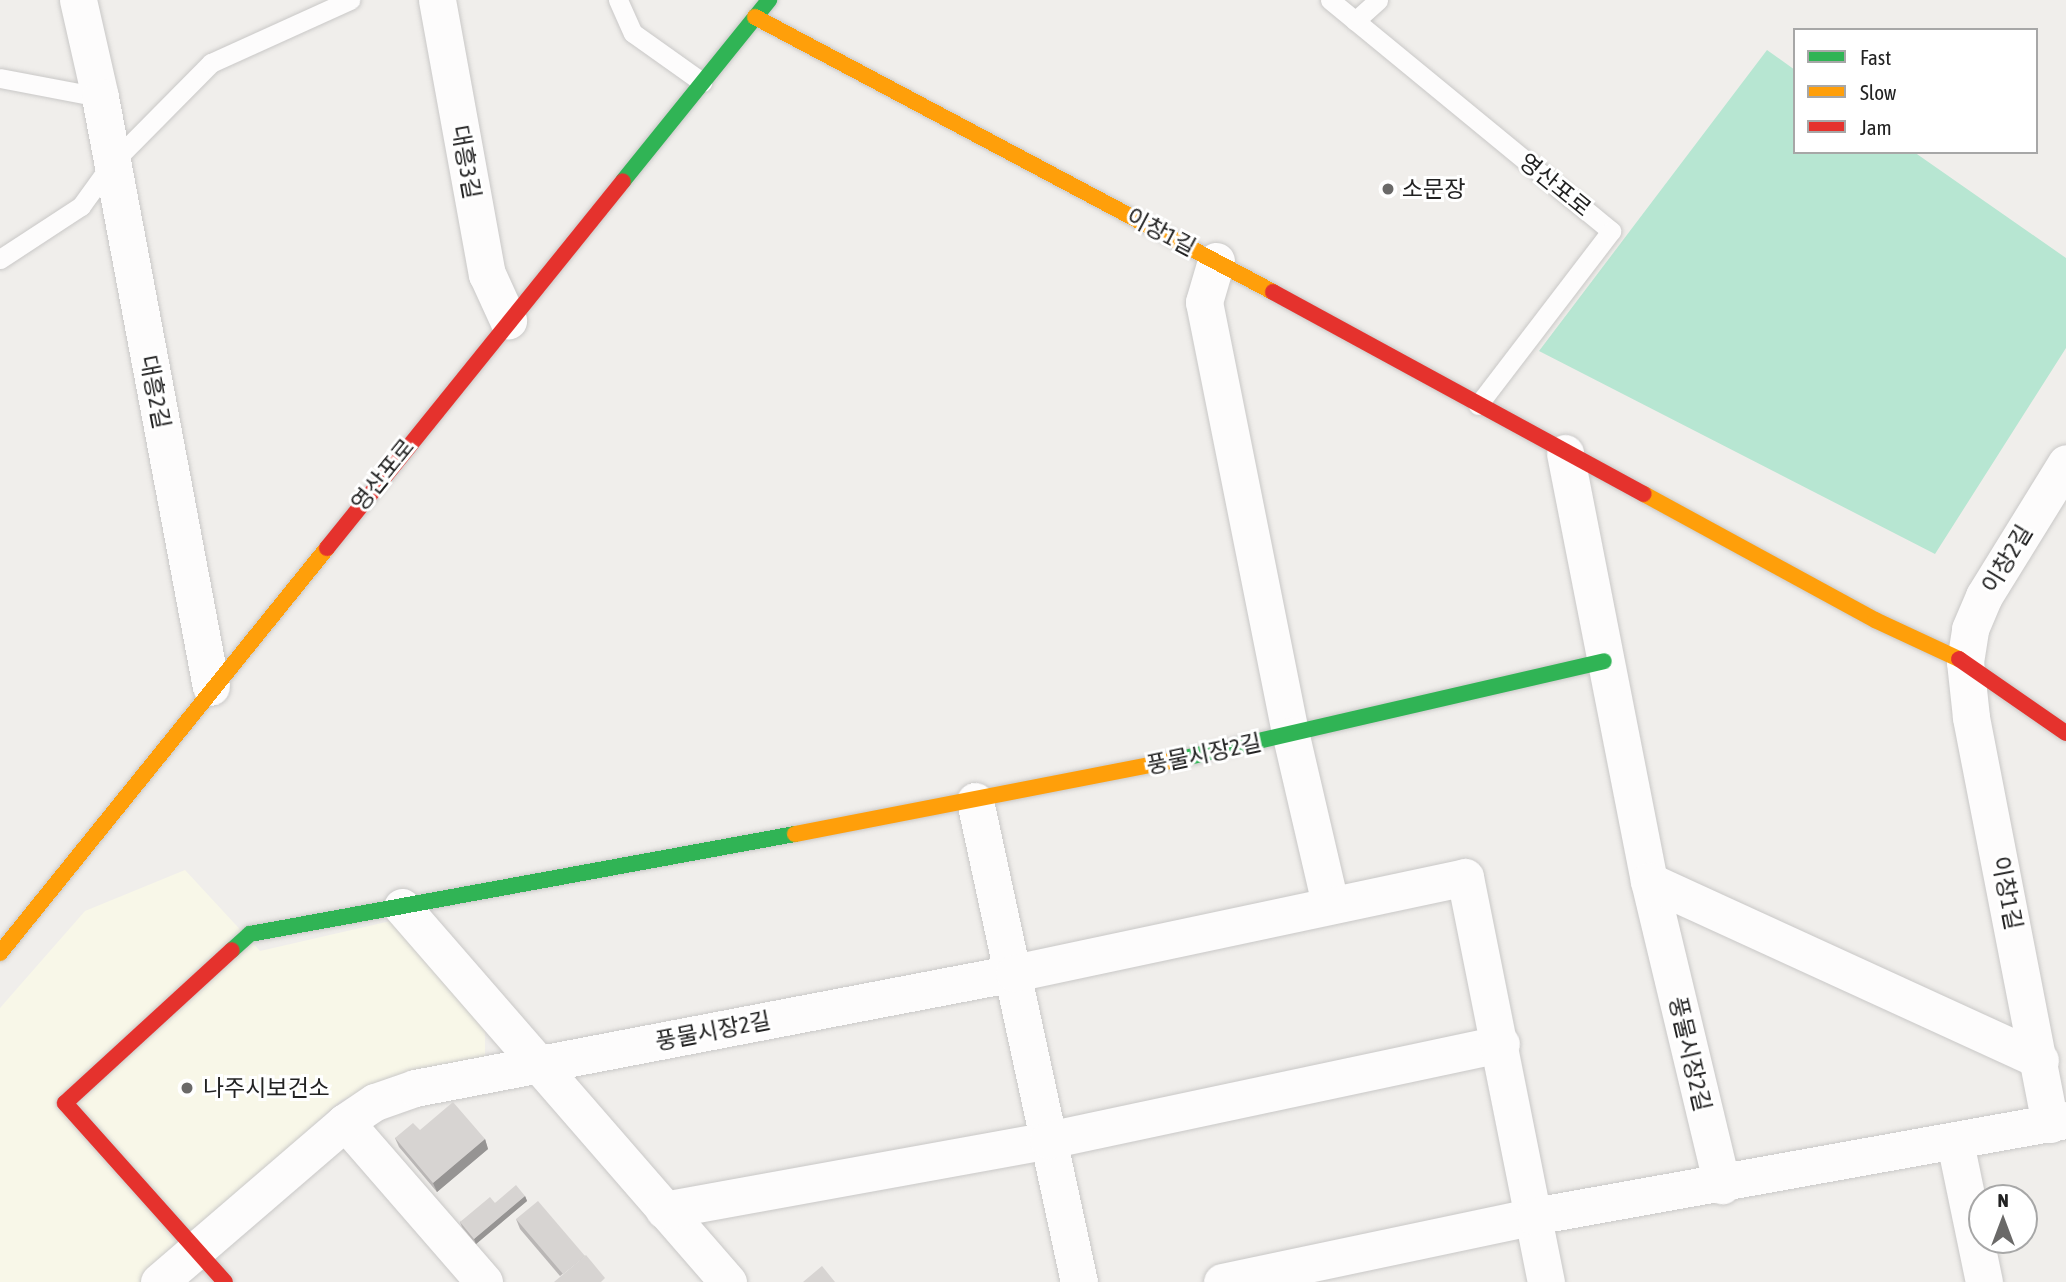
<!DOCTYPE html>
<html>
<head>
<meta charset="utf-8">
<style>
  body { margin:0 }
  #map { position:relative; width:2066px; height:1282px; overflow:hidden; background:#f0eeeb; font-family:"Asap Condensed","Noto Sans KR",sans-serif }
  div>[style] { position:absolute }
  .education>* { inset:0; background:#f8f7e8 }
  .pitch>* { inset:0; background:#b7e6d2 }
  .roads { filter:drop-shadow(0 0 2px #c9c8c7) drop-shadow(0 0 2px #c9c8c7) }
  .lane>* { height:19px; margin:-9.5px; padding:0 9.5px; transform-origin:9.5px; border-radius:9.5px; background:#fdfcfc }
  .street>* { height:37px; margin:-18.5px; padding:0 18.5px; transform-origin:18.5px; border-radius:18.5px; background:#fdfcfc }
  .fast>* { height:16px; margin:-8px; padding:0 8px; transform-origin:8px; border-radius:8px; background:#30b455 }
  .slow>* { height:16px; margin:-8px; padding:0 8px; transform-origin:8px; border-radius:8px; background:#ff9f0a }
  .jam>* { height:16px; margin:-8px; padding:0 8px; transform-origin:8px; border-radius:8px; background:#e5322d }
  .wall>* { inset:0; background:#b9b6b5 }
  .shaded-wall>* { inset:0; background:#969493 }
  .building>* { inset:0; background:#d7d4d2 }
  .dots>* { width:19px; height:19px; translate:-50% -50%; box-sizing:border-box; border:4px solid #fff; border-radius:50% }
  span { translate:-50% -50%; white-space:nowrap; text-align:center; line-height:1.15; -webkit-text-stroke:6px #fff; paint-order:stroke }
  .street-label { font-size:23px; color:#222 }
  .poi-label { font-size:23px; color:#222 }
  .left { translate:0 -50%; text-align:left }
  .legend { position:absolute; left:1793px; top:28px; width:245px; height:126px; box-sizing:border-box; background:#fff; border:2px solid #a7a7a7; margin:0; padding:9px 12px; list-style:none; font-size:21px; color:#222 }
  .legend li { display:flex; align-items:center; gap:14px; height:35px }
  .legend b { width:35px; border:2px solid #a7a7a7 }
  .north { position:absolute; left:1968px; top:1184px; width:70px; height:70px; box-sizing:border-box; background:#fff; border:2px solid #a7a7a7; border-radius:50%; rotate:0deg; font-size:19px; font-weight:700; line-height:28px; text-align:center; color:#222 }
  .north::after { content:''; display:block; margin:auto; width:24px; height:32px; background:#6a6968; clip-path:polygon(50% 0,100% 100%,50% 72%,0 100%) }
</style>
</head>
<body>
<div id="map">
  <div class="education">
    <div style="clip-path:polygon(185px 870px,260px 951px,395px 920px,485px 1026px,485px 1058px,406px 1076px,341px 1100px,141px 1282px,0 1282px,0 1008px,85px 911px)"></div>
  </div>
  <div class="pitch">
    <div style="clip-path:polygon(1767px 50px,1795px 70px,1795px 152px,1914px 152px,2066px 258px,2066px 348px,1935px 554px,1539px 351px)"></div>
  </div>
  <div class="roads">
    <div class="lane">
      <div style="left:618px;top:0;width:36px;rotate:66deg"></div>
      <div style="left:633px;top:33px;width:85px;rotate:35.4deg"></div>
      <div style="left:1330px;top:0;width:364px;rotate:39.4deg"></div>
      <div style="left:1611px;top:231px;width:219px;rotate:127.4deg"></div>
      <div style="left:1355px;top:21px;width:31px;rotate:-42deg"></div>
      <div style="left:0;top:78px;width:102px;rotate:10.8deg"></div>
      <div style="left:0;top:259px;width:97px;rotate:-33.2deg"></div>
      <div style="left:81px;top:206px;width:53px;rotate:-54.2deg"></div>
      <div style="left:112px;top:163px;width:141px;rotate:-45.3deg"></div>
      <div style="left:211px;top:63px;width:153px;rotate:-24.4deg"></div>
    </div>
    <div class="street">
      <div style="left:78px;top:0;width:99px;rotate:77.2deg"></div>
      <div style="left:100px;top:97px;width:600px;rotate:79.35deg"></div>
      <div style="left:437px;top:0;width:279px;rotate:79.7deg"></div>
      <div style="left:487px;top:274px;width:51px;rotate:65.5deg"></div>
      <div style="left:1216px;top:261px;width:43px;rotate:106.3deg"></div>
      <div style="left:1204px;top:302px;width:443px;rotate:78.7deg"></div>
      <div style="left:1291px;top:736px;width:172px;rotate:76.9deg"></div>
      <div style="left:1565px;top:453px;width:436px;rotate:78.9deg"></div>
      <div style="left:1649px;top:881px;width:313px;rotate:76.5deg"></div>
      <div style="left:975px;top:801px;width:492px;rotate:77.8deg"></div>
      <div style="left:1649px;top:881px;width:430px;rotate:24.6deg"></div>
      <div style="left:402px;top:907px;width:497px;rotate:49deg"></div>
      <div style="left:345px;top:1122px;width:212px;rotate:49deg"></div>
      <div style="left:2050px;top:1124px;width:415px;rotate:-101deg"></div>
      <div style="left:1971px;top:717px;width:55px;rotate:-96.2deg"></div>
      <div style="left:1965px;top:662px;width:33px;rotate:-81deg"></div>
      <div style="left:1970px;top:629px;width:36px;rotate:-67deg"></div>
      <div style="left:1984px;top:596px;width:156px;rotate:-58.3deg"></div>
      <div style="left:1955px;top:1142px;width:143px;rotate:78.3deg"></div>
      <div style="left:664px;top:1210px;width:390px;rotate:-10.3deg"></div>
      <div style="left:1048px;top:1140px;width:463px;rotate:-12deg"></div>
      <div style="left:159px;top:1282px;width:245px;rotate:-40.7deg"></div>
      <div style="left:345px;top:1122px;width:36px;rotate:-34deg"></div>
      <div style="left:375px;top:1102px;width:42px;rotate:-19.3deg"></div>
      <div style="left:415px;top:1088px;width:610px;rotate:-10.87deg"></div>
      <div style="left:1014px;top:973px;width:461px;rotate:-12deg"></div>
      <div style="left:1465px;top:877px;width:413px;rotate:78.7deg"></div>
      <div style="left:1222px;top:1282px;width:319px;rotate:-11.9deg"></div>
      <div style="left:1534px;top:1216px;width:541px;rotate:-10.23deg"></div>
    </div>
    <div class="fast">
      <div style="left:623px;top:181px;width:233px;rotate:-51.1deg"></div>
      <div style="left:1176px;top:760px;width:439px;rotate:-13deg"></div>
      <div style="left:232px;top:950px;width:24px;rotate:-42deg"></div>
      <div style="left:250px;top:934px;width:554px;rotate:-10.4deg"></div>
    </div>
    <div class="slow">
      <div style="left:755px;top:17px;width:586px;rotate:27.96deg"></div>
      <div style="left:1644px;top:494px;width:263px;rotate:28.6deg"></div>
      <div style="left:1875px;top:620px;width:93px;rotate:24.9deg"></div>
      <div style="left:795px;top:834px;width:388px;rotate:-11deg"></div>
      <div style="left:0;top:953px;width:521px;rotate:-51.08deg"></div>
    </div>
    <div class="jam">
      <div style="left:1273px;top:292px;width:422px;rotate:28.6deg"></div>
      <div style="left:327px;top:548px;width:471px;rotate:-51.1deg"></div>
      <div style="left:1959px;top:659px;width:130px;rotate:34.7deg"></div>
      <div style="left:225px;top:1282px;width:240px;rotate:-131.8deg"></div>
      <div style="left:65px;top:1103px;width:226px;rotate:-42.5deg"></div>
    </div>
  </div>
  <div class="wall">
    <div style="clip-path:polygon(420px 1130px,485px 1139px,488px 1149px,437px 1192px,399px 1147px,395px 1138px)"></div>
    <div style="clip-path:polygon(525px 1196px,527px 1201px,476px 1244px,462px 1227px,460px 1222px,495px 1203px)"></div>
    <div style="clip-path:polygon(516px 1219px,585px 1256px,560px 1276px,520px 1229px)"></div>
  </div>
  <div class="shaded-wall">
    <div style="clip-path:polygon(485px 1139px,488px 1149px,437px 1192px,433px 1183px)"></div>
    <div style="clip-path:polygon(525px 1196px,527px 1201px,476px 1244px,474px 1239px)"></div>
  </div>
  <div class="building">
    <div style="clip-path:polygon(453px 1102px,485px 1139px,433px 1183px,395px 1138px,413px 1123px,420px 1130px)"></div>
    <div style="clip-path:polygon(516px 1185px,525px 1196px,474px 1239px,460px 1222px,490px 1197px,495px 1203px)"></div>
    <div style="clip-path:polygon(538px 1201px,585px 1256px,563px 1274px,516px 1219px)"></div>
    <div style="clip-path:polygon(586px 1255px,605px 1278px,601px 1282px,554px 1282px)"></div>
    <div style="clip-path:polygon(822px 1266px,835px 1282px,803px 1282px)"></div>
  </div>
  <div class="dots">
    <div style="left:1388px;top:189px;background:#6a6968"></div>
    <div style="left:187px;top:1088px;background:#6a6968"></div>
  </div>
  <div class="street-label">
    <span style="left:466px;top:162px;rotate:80deg">대흥3길</span>
    <span style="left:1555px;top:185px;rotate:39deg">영산포로</span>
    <span style="left:1161px;top:232px;rotate:28deg">이창1길</span>
    <span style="left:155px;top:392px;rotate:79deg">대흥2길</span>
    <span style="left:383px;top:475px;rotate:-51deg">영산포로</span>
    <span style="left:2007px;top:559px;rotate:-59deg">이창2길</span>
    <span style="left:1204px;top:754px;rotate:-12deg">풍물시장2길</span>
    <span style="left:2007px;top:893px;rotate:79deg">이창1길</span>
    <span style="left:713px;top:1031px;rotate:-11deg">풍물시장2길</span>
    <span style="left:1690px;top:1054px;rotate:77deg">풍물시장2길</span>
  </div>
  <div class="poi-label">
    <span class="left" style="left:1402px;top:189px">소문장</span>
    <span class="left" style="left:203px;top:1088px">나주시보건소</span>
  </div>
  <ul class="legend">
  <li><b style="height:9px;background:#30b455"></b>Fast</li>
  <li><b style="height:9px;background:#ff9f0a"></b>Slow</li>
  <li><b style="height:9px;background:#e5322d"></b>Jam</li>
  </ul>
  <div class="north">N</div>
</div>
</body>
</html>
